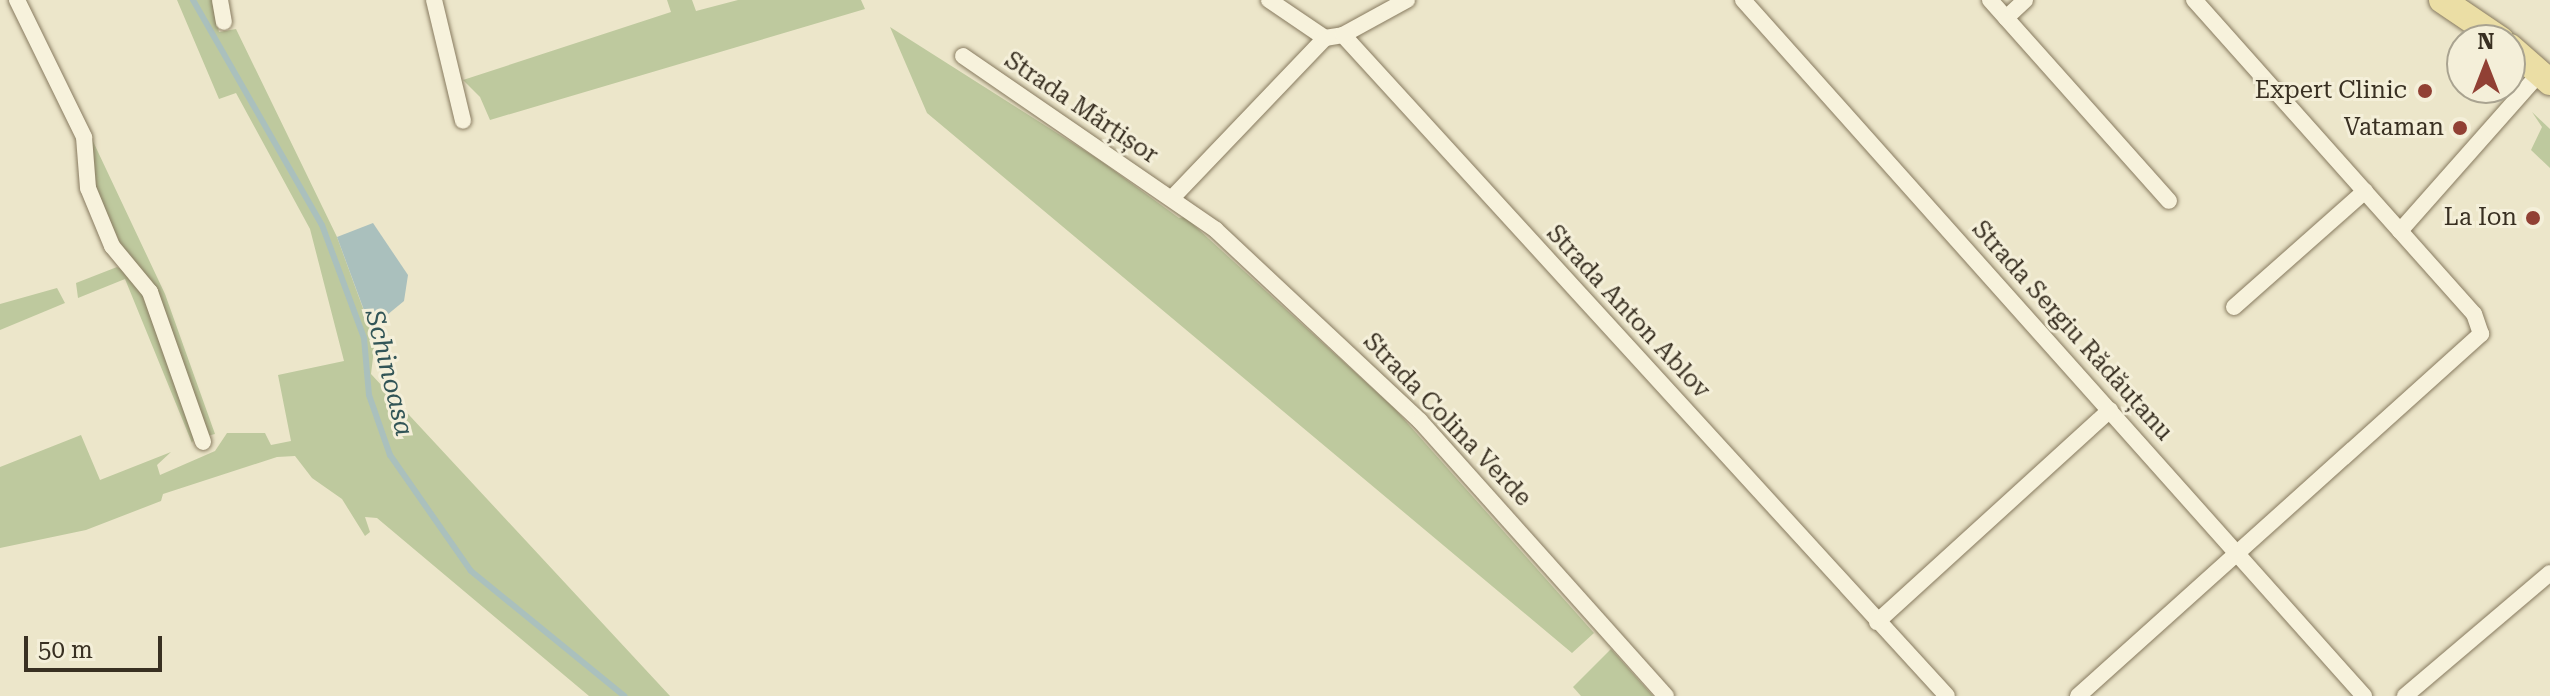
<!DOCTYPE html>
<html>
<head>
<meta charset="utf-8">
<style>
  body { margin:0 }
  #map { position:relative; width:2550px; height:696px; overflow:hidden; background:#ece6ca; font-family:"Roboto Serif",serif }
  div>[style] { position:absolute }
  .green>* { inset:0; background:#bec99e }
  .water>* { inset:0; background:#aac0bd }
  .stream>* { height:6px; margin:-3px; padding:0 3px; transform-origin:3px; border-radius:3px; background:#aac0bd }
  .roads { filter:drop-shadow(0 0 2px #877a5f) drop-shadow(0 0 2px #877a5f) }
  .street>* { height:16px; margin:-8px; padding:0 8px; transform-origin:8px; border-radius:8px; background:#f7f2dc }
  .primary>* { height:26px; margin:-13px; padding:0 13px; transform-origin:13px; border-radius:13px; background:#ebdea5 }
  .dots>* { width:22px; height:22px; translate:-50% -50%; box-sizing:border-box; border:4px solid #f4efd9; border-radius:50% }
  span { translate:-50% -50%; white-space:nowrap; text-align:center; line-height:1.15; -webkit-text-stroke:6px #f4efd9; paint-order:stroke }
  .poi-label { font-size:24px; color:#393022 }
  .right { translate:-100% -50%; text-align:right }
  .street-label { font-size:24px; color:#393022 }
  .water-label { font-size:26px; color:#325557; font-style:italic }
  .north { position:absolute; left:2446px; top:24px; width:80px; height:80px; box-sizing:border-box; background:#f4efd9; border:2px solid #a9a390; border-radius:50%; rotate:0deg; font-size:22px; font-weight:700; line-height:32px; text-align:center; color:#393022 }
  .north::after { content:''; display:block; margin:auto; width:28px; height:36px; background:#914034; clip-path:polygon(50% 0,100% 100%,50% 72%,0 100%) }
  .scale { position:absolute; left:24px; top:636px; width:138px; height:36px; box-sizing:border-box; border:4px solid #393022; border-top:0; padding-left:10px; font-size:24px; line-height:28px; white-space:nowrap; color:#393022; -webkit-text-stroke:6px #f4efd9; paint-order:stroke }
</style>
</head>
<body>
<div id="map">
  <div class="green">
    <div style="clip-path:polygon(177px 0,212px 0,219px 32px,236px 29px,337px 237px,375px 341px,371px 374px,670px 696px,589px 696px,377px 518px,365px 517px,370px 532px,365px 536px,342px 499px,312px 478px,295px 456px,277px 457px,163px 494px,161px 501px,86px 530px,0 548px,0 467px,81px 435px,100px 480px,171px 452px,157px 465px,160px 475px,215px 451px,227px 433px,265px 433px,271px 445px,291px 441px,278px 375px,344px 361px,310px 229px,236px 93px,219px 99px)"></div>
    <div style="clip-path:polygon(667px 0,692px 0,696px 11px,738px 0,861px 0,865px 9px,490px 120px,480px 97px,463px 80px,671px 12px)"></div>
    <div style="clip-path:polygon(890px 27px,1098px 159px,1179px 218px,1185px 217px,1394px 408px,1594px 633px,1572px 653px,927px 113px)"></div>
    <div style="clip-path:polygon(2532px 112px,2550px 129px,2550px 168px,2531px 150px,2542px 127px)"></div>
    <div style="clip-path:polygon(90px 135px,165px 294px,215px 434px,207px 436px,151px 280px,124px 252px,95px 187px)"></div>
    <div style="clip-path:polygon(117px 267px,133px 275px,147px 301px,195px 436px,192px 443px,125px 279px,78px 298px,76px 283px)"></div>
    <div style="clip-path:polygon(57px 288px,65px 303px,0 330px,0 304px)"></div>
    <div style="clip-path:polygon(1611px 649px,1653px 696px,1581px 696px,1573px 687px)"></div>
  </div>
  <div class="water">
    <div style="clip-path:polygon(373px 223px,408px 275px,404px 301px,381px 320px,365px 313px,337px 237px)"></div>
  </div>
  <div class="stream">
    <div style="left:193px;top:0;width:259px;rotate:60.2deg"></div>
    <div style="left:322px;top:225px;width:121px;rotate:69.6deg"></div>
    <div style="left:364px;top:338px;width:57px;rotate:85deg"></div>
    <div style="left:369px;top:395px;width:64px;rotate:70.7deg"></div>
    <div style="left:390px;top:455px;width:141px;rotate:55.1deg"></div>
    <div style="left:471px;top:571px;width:198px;rotate:39.2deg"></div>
  </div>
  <div class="roads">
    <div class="street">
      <div style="left:17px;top:0;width:153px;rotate:63.9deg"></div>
      <div style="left:84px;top:137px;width:51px;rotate:85.5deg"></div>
      <div style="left:88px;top:188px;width:63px;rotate:67.5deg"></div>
      <div style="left:112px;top:246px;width:60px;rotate:50.4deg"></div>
      <div style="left:150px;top:292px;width:159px;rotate:70.5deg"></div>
      <div style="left:220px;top:0;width:22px;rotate:80deg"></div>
      <div style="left:434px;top:0;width:124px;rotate:76.5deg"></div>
      <div style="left:1269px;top:0;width:68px;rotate:34.2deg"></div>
      <div style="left:1743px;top:0;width:933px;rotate:48.26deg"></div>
      <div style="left:1990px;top:0;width:269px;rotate:48.3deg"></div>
      <div style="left:2006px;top:18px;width:26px;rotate:-43deg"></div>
      <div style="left:1343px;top:35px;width:895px;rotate:47.58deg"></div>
      <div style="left:963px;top:56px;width:307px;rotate:34.5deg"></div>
      <div style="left:1216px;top:230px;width:279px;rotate:43.1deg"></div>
      <div style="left:1420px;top:421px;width:369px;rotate:48.2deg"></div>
      <div style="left:1174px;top:196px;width:219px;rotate:-46.3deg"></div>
      <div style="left:1325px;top:38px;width:18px;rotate:-9deg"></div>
      <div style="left:1343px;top:35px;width:73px;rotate:-28.7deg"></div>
      <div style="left:2400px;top:231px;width:211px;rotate:-48.5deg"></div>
      <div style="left:2234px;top:307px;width:175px;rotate:-41.5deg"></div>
      <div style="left:1877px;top:622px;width:315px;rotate:-42.3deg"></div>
      <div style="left:2078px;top:696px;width:542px;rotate:-41.93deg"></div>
      <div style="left:2481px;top:334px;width:21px;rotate:-109deg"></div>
      <div style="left:2474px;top:314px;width:421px;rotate:-131.7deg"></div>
      <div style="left:2405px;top:696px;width:190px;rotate:-40.3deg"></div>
    </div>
    <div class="primary">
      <div style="left:2442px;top:0;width:71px;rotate:34.1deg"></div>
      <div style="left:2510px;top:47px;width:53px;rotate:41.2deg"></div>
    </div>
  </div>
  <div class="dots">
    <div style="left:2425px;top:91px;background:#914034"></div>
    <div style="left:2460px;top:128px;background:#914034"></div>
    <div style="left:2533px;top:218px;background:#914034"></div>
  </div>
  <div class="poi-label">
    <span class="right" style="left:2407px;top:91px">Expert Clinic</span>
    <span class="right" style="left:2444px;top:128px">Vataman</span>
    <span class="right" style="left:2517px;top:218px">La Ion</span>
  </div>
  <div class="street-label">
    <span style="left:1081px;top:108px;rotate:34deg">Strada Mărțișor</span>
    <span style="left:1628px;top:312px;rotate:47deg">Strada Anton Ablov</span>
    <span style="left:2072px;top:331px;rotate:48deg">Strada Sergiu Rădăuțanu</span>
    <span style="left:1447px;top:420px;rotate:46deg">Strada Colina Verde</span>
  </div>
  <div class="water-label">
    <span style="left:389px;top:373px;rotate:76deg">Schinoasa</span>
  </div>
  <div class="north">N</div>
  <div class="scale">50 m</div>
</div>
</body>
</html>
